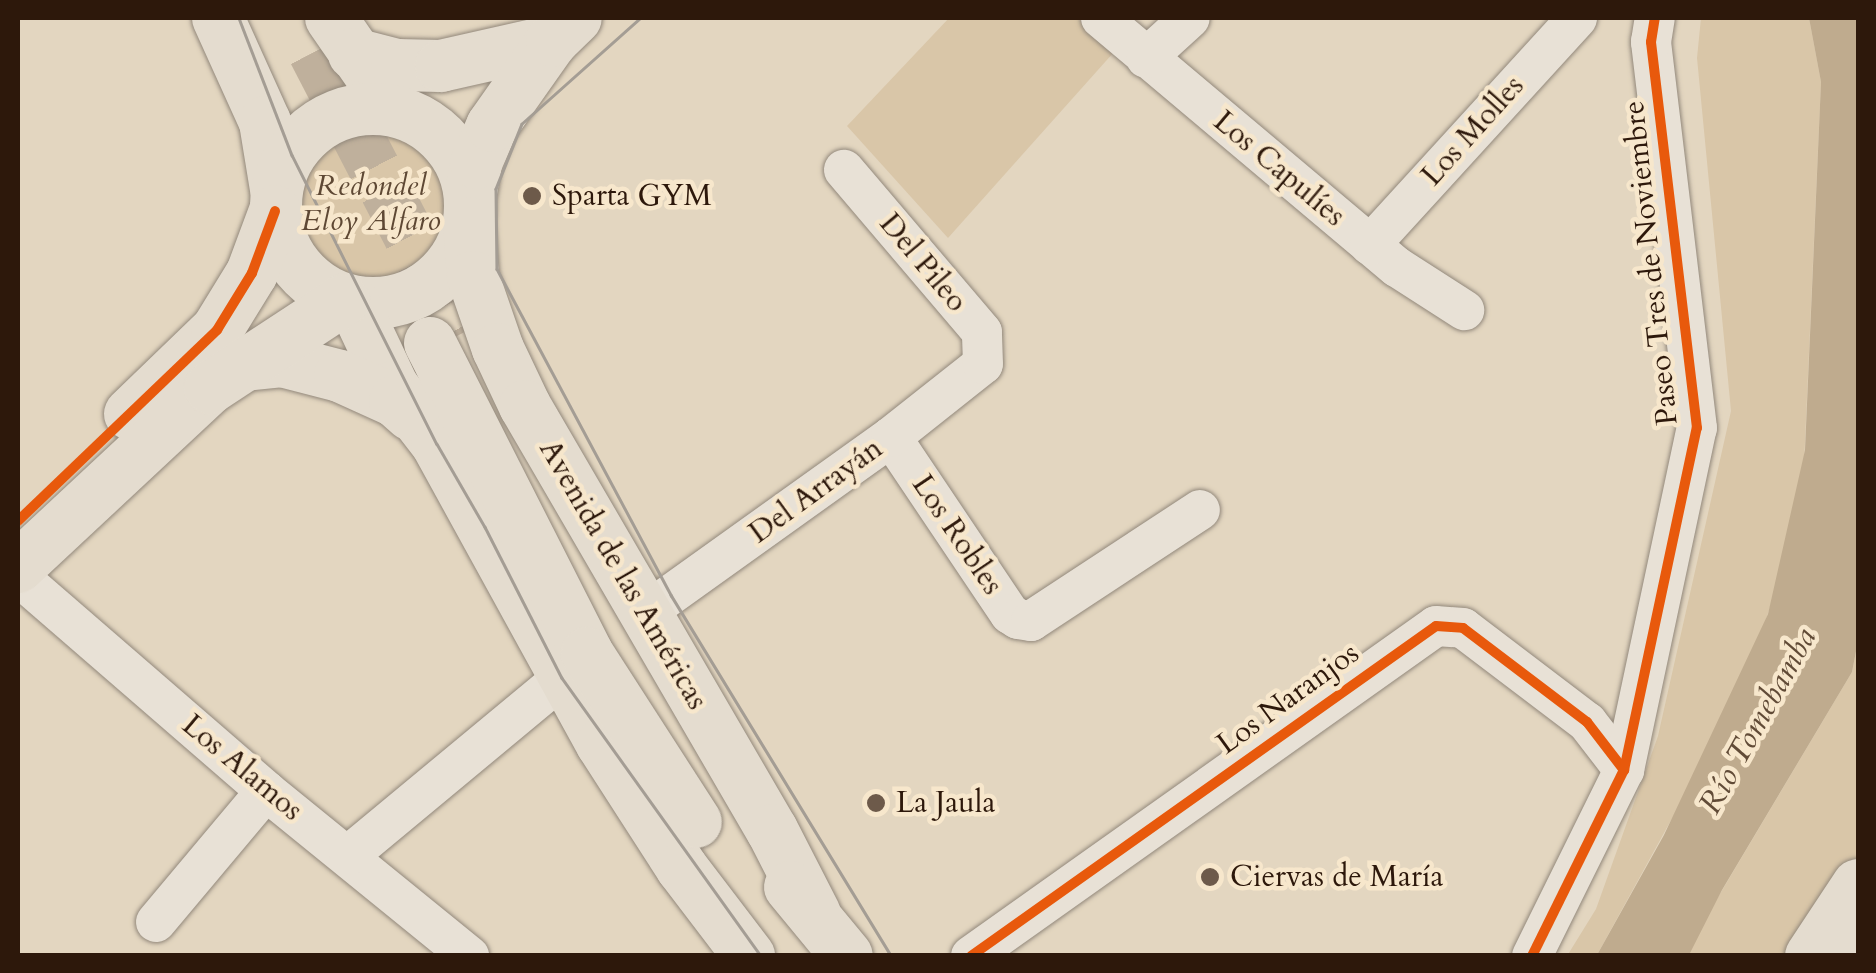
<!DOCTYPE html>
<html>
<head>
<meta charset="utf-8">
<style>
  body { margin:0 }
  #map { position:relative; width:1876px; height:973px; overflow:hidden; background:#e3d6c0; font-family:Cardo,serif }
  div>[style] { position:absolute }
  .green>* { inset:0; background:#d9c6a8 }
  .round { border-radius:50% }
  .water>* { inset:0; background:#bfab8e }
  .major-tunnel>* { height:52px; margin-top:-26px; transform-origin:0; background:repeating-linear-gradient(90deg,#bfb09c 0 52px,transparent 0 78px) }
  .roads { filter:drop-shadow(0 0 2px #92887b) drop-shadow(0 0 2px #92887b) }
  .minor>* { height:40px; margin:-20px; padding:0 20px; transform-origin:20px; border-radius:20px; background:#e8e1d6 }
  .major>* { height:52px; margin:-26px; padding:0 26px; transform-origin:26px; border-radius:26px; background:#e4dccf }
  .major>.ring { margin:-26px; padding:0; box-sizing:content-box; background:none; border:52px solid #e4dccf; border-radius:50% }
  .tram>* { height:2.5px; margin:-1.25px; padding:0 1.25px; transform-origin:1.25px; border-radius:1.25px; background:#a49d94 }
  .cycleway>* { height:10px; margin:-5px; padding:0 5px; transform-origin:5px; border-radius:5px; background:#e8590c }
  .dots>* { width:28px; height:28px; translate:-50% -50%; box-sizing:border-box; border:5px solid #f7e7cc; border-radius:50% }
  span { translate:-50% -50%; white-space:nowrap; text-align:center; line-height:1.15; -webkit-text-stroke:9px #f7e7cc; paint-order:stroke }
  .street-label { font-size:30px; color:#2d180b }
  .park-label { font-size:30px; color:#5e4834; font-style:italic }
  .poi-label { font-size:30px; color:#2d180b }
  .left { translate:0 -50%; text-align:left }
  .water-label { font-size:32px; color:#614b37; font-style:italic }
  .frame { position:absolute; inset:0; border:20px solid #2d180b; pointer-events:none }
</style>
</head>
<body>
<div id="map">
  <div class="green">
    <div style="clip-path:polygon(949px 18px,1077px 18px,1114px 52px,948px 238px,847px 126px)"></div>
    <div style="clip-path:polygon(1701px 18px,1809px 18px,1821px 82px,1802px 510px,1743px 689px,1597px 955px,1567px 956px,1596px 909px,1658px 736px,1731px 411px,1697px 58px)"></div>
    <div class="round" style="left:290px;top:121px;width:164px;height:164px"></div>
    <div style="clip-path:polygon(1858px 641px,1858px 855px,1785px 955px,1683px 956px,1852px 672px)"></div>
  </div>
  <div class="water">
    <div style="clip-path:polygon(1809px 18px,1858px 18px,1858px 641px,1852px 672px,1722px 890px,1689px 955px,1597px 955px,1664px 835px,1768px 614px,1805px 450px,1821px 82px)"></div>
  </div>
  <div class="major-tunnel">
    <div style="left:314px;top:52px;width:318px;rotate:62.6deg"></div>
  </div>
  <div class="roads">
    <div class="minor">
      <div style="left:1101px;top:18px;width:387px;rotate:40.1deg"></div>
      <div style="left:1397px;top:267px;width:80px;rotate:32.7deg"></div>
      <div style="left:1146px;top:58px;width:59px;rotate:-42.3deg"></div>
      <div style="left:1370px;top:245px;width:307px;rotate:-47.6deg"></div>
      <div style="left:891px;top:437px;width:213px;rotate:56.1deg"></div>
      <div style="left:1010px;top:614px;width:9px;rotate:32deg"></div>
      <div style="left:1018px;top:619px;width:13px;rotate:9deg"></div>
      <div style="left:1031px;top:621px;width:202px;rotate:-33.3deg"></div>
      <div style="left:18px;top:576px;width:328px;rotate:40.9deg"></div>
      <div style="left:266px;top:791px;width:262px;rotate:39.1deg"></div>
      <div style="left:645px;top:613px;width:302px;rotate:-35.6deg"></div>
      <div style="left:891px;top:437px;width:117px;rotate:-38.4deg"></div>
      <div style="left:983px;top:364px;width:32px;rotate:-92deg"></div>
      <div style="left:982px;top:332px;width:213px;rotate:-130.4deg"></div>
      <div style="left:349px;top:855px;width:277px;rotate:-39.7deg"></div>
      <div style="left:156px;top:922px;width:171px;rotate:-50deg"></div>
      <div style="left:971px;top:956px;width:570px;rotate:-35.36deg"></div>
      <div style="left:1436px;top:626px;width:27px;rotate:4deg"></div>
      <div style="left:1463px;top:628px;width:156px;rotate:37.2deg"></div>
      <div style="left:1587px;top:722px;width:61px;rotate:52.4deg"></div>
      <div style="left:1532px;top:956px;width:208px;rotate:-63.7deg"></div>
      <div style="left:1624px;top:770px;width:350px;rotate:-78deg"></div>
      <div style="left:1697px;top:428px;width:389px;rotate:-96.8deg"></div>
      <div style="left:1651px;top:42px;width:24px;rotate:-81deg"></div>
    </div>
    <div class="major">
      <div style="left:218px;top:18px;width:114px;rotate:65.7deg"></div>
      <div style="left:265px;top:122px;width:68px;rotate:80.7deg"></div>
      <div style="left:331px;top:18px;width:79px;rotate:55.3deg"></div>
      <div style="left:354px;top:54px;width:44px;rotate:14.3deg"></div>
      <div style="left:397px;top:65px;width:44px;rotate:1.3deg"></div>
      <div style="left:441px;top:66px;width:114px;rotate:-12.7deg"></div>
      <div class="ring" style="left:276px;top:109px;width:142px;height:142px"></div>
      <div style="left:470px;top:198px;width:36px;rotate:-80deg"></div>
      <div style="left:476px;top:163px;width:40px;rotate:-66.6deg"></div>
      <div style="left:492px;top:126px;width:104px;rotate:-54.8deg"></div>
      <div style="left:552px;top:41px;width:33px;rotate:-44deg"></div>
      <div style="left:469px;top:223px;width:54px;rotate:85.8deg"></div>
      <div style="left:473px;top:277px;width:76px;rotate:70.9deg"></div>
      <div style="left:498px;top:349px;width:63px;rotate:64.7deg"></div>
      <div style="left:525px;top:406px;width:491px;rotate:59.8deg"></div>
      <div style="left:772px;top:830px;width:94px;rotate:62.9deg"></div>
      <div style="left:353px;top:302px;width:94px;rotate:64.8deg"></div>
      <div style="left:393px;top:387px;width:72px;rotate:52.3deg"></div>
      <div style="left:437px;top:444px;width:342px;rotate:61.2deg"></div>
      <div style="left:602px;top:744px;width:148px;rotate:57.2deg"></div>
      <div style="left:682px;top:868px;width:111px;rotate:52.7deg"></div>
      <div style="left:430px;top:343px;width:347px;rotate:63.1deg"></div>
      <div style="left:587px;top:653px;width:201px;rotate:57.2deg"></div>
      <div style="left:245px;top:365px;width:37px;rotate:-6deg"></div>
      <div style="left:282px;top:361px;width:60px;rotate:14.5deg"></div>
      <div style="left:340px;top:376px;width:60px;rotate:24.4deg"></div>
      <div style="left:395px;top:401px;width:21px;rotate:41deg"></div>
      <div style="left:130px;top:414px;width:121px;rotate:-44deg"></div>
      <div style="left:217px;top:330px;width:67px;rotate:-58.4deg"></div>
      <div style="left:252px;top:273px;width:66px;rotate:-69.6deg"></div>
      <div style="left:18px;top:567px;width:262px;rotate:-43deg"></div>
      <div style="left:210px;top:388px;width:160px;rotate:-33.3deg"></div>
      <div style="left:790px;top:887px;width:89px;rotate:50.4deg"></div>
      <div style="left:1811px;top:956px;width:85px;rotate:-56.5deg"></div>
      <div style="left:1856px;top:956px;width:4px;rotate:-63deg"></div>
    </div>
  </div>
  <div class="tram">
    <div style="left:239px;top:18px;width:147px;rotate:68.9deg"></div>
    <div style="left:292px;top:155px;width:323px;rotate:63.4deg"></div>
    <div style="left:437px;top:444px;width:96px;rotate:60deg"></div>
    <div style="left:485px;top:527px;width:169px;rotate:63deg"></div>
    <div style="left:562px;top:678px;width:342px;rotate:54.4deg"></div>
    <div style="left:641px;top:18px;width:159px;rotate:138.3deg"></div>
    <div style="left:522px;top:124px;width:70px;rotate:111.8deg"></div>
    <div style="left:496px;top:189px;width:80px;rotate:89.3deg"></div>
    <div style="left:497px;top:269px;width:370px;rotate:61.9deg"></div>
    <div style="left:671px;top:595px;width:423px;rotate:58.6deg"></div>
  </div>
  <div class="cycleway">
    <div style="left:18px;top:521px;width:276px;rotate:-43.8deg"></div>
    <div style="left:217px;top:330px;width:67px;rotate:-58.4deg"></div>
    <div style="left:252px;top:273px;width:66px;rotate:-69.6deg"></div>
    <div style="left:971px;top:956px;width:570px;rotate:-35.36deg"></div>
    <div style="left:1436px;top:626px;width:27px;rotate:4deg"></div>
    <div style="left:1463px;top:628px;width:156px;rotate:37.2deg"></div>
    <div style="left:1587px;top:722px;width:61px;rotate:52.4deg"></div>
    <div style="left:1532px;top:956px;width:208px;rotate:-63.7deg"></div>
    <div style="left:1624px;top:770px;width:350px;rotate:-78deg"></div>
    <div style="left:1697px;top:428px;width:389px;rotate:-96.8deg"></div>
    <div style="left:1651px;top:42px;width:24px;rotate:-81deg"></div>
  </div>
  <div class="dots">
    <div style="left:532px;top:196px;background:#6d5a4a"></div>
    <div style="left:876px;top:803px;background:#6d5a4a"></div>
    <div style="left:1210px;top:877px;background:#6d5a4a"></div>
  </div>
  <div class="street-label">
    <span style="left:1473px;top:131px;rotate:-48deg">Los Molles</span>
    <span style="left:1279px;top:169px;rotate:40deg">Los Capulíes</span>
    <span style="left:923px;top:263px;rotate:50deg">Del Pileo</span>
    <span style="left:1651px;top:263px;rotate:-96deg">Paseo Tres de Noviembre</span>
    <span style="left:816px;top:491px;rotate:-36deg">Del Arrayán</span>
    <span style="left:957px;top:535px;rotate:56deg">Los Robles</span>
    <span style="left:623px;top:575px;rotate:60deg">Avenida de las Américas</span>
    <span style="left:1288px;top:699px;rotate:-36deg">Los Naranjos</span>
    <span style="left:242px;top:768px;rotate:40deg">Los Alamos</span>
  </div>
  <div class="park-label">
    <span style="left:371px;top:203px">Redondel<br>Eloy Alfaro</span>
  </div>
  <div class="poi-label">
    <span class="left" style="left:552px;top:196px">Sparta GYM</span>
    <span class="left" style="left:896px;top:803px">La Jaula</span>
    <span class="left" style="left:1230px;top:877px">Ciervas de María</span>
  </div>
  <div class="water-label">
    <span style="left:1758px;top:721px;rotate:-61deg">Río Tomebamba</span>
  </div>
  <div class="frame"></div>
</div>
</body>
</html>
